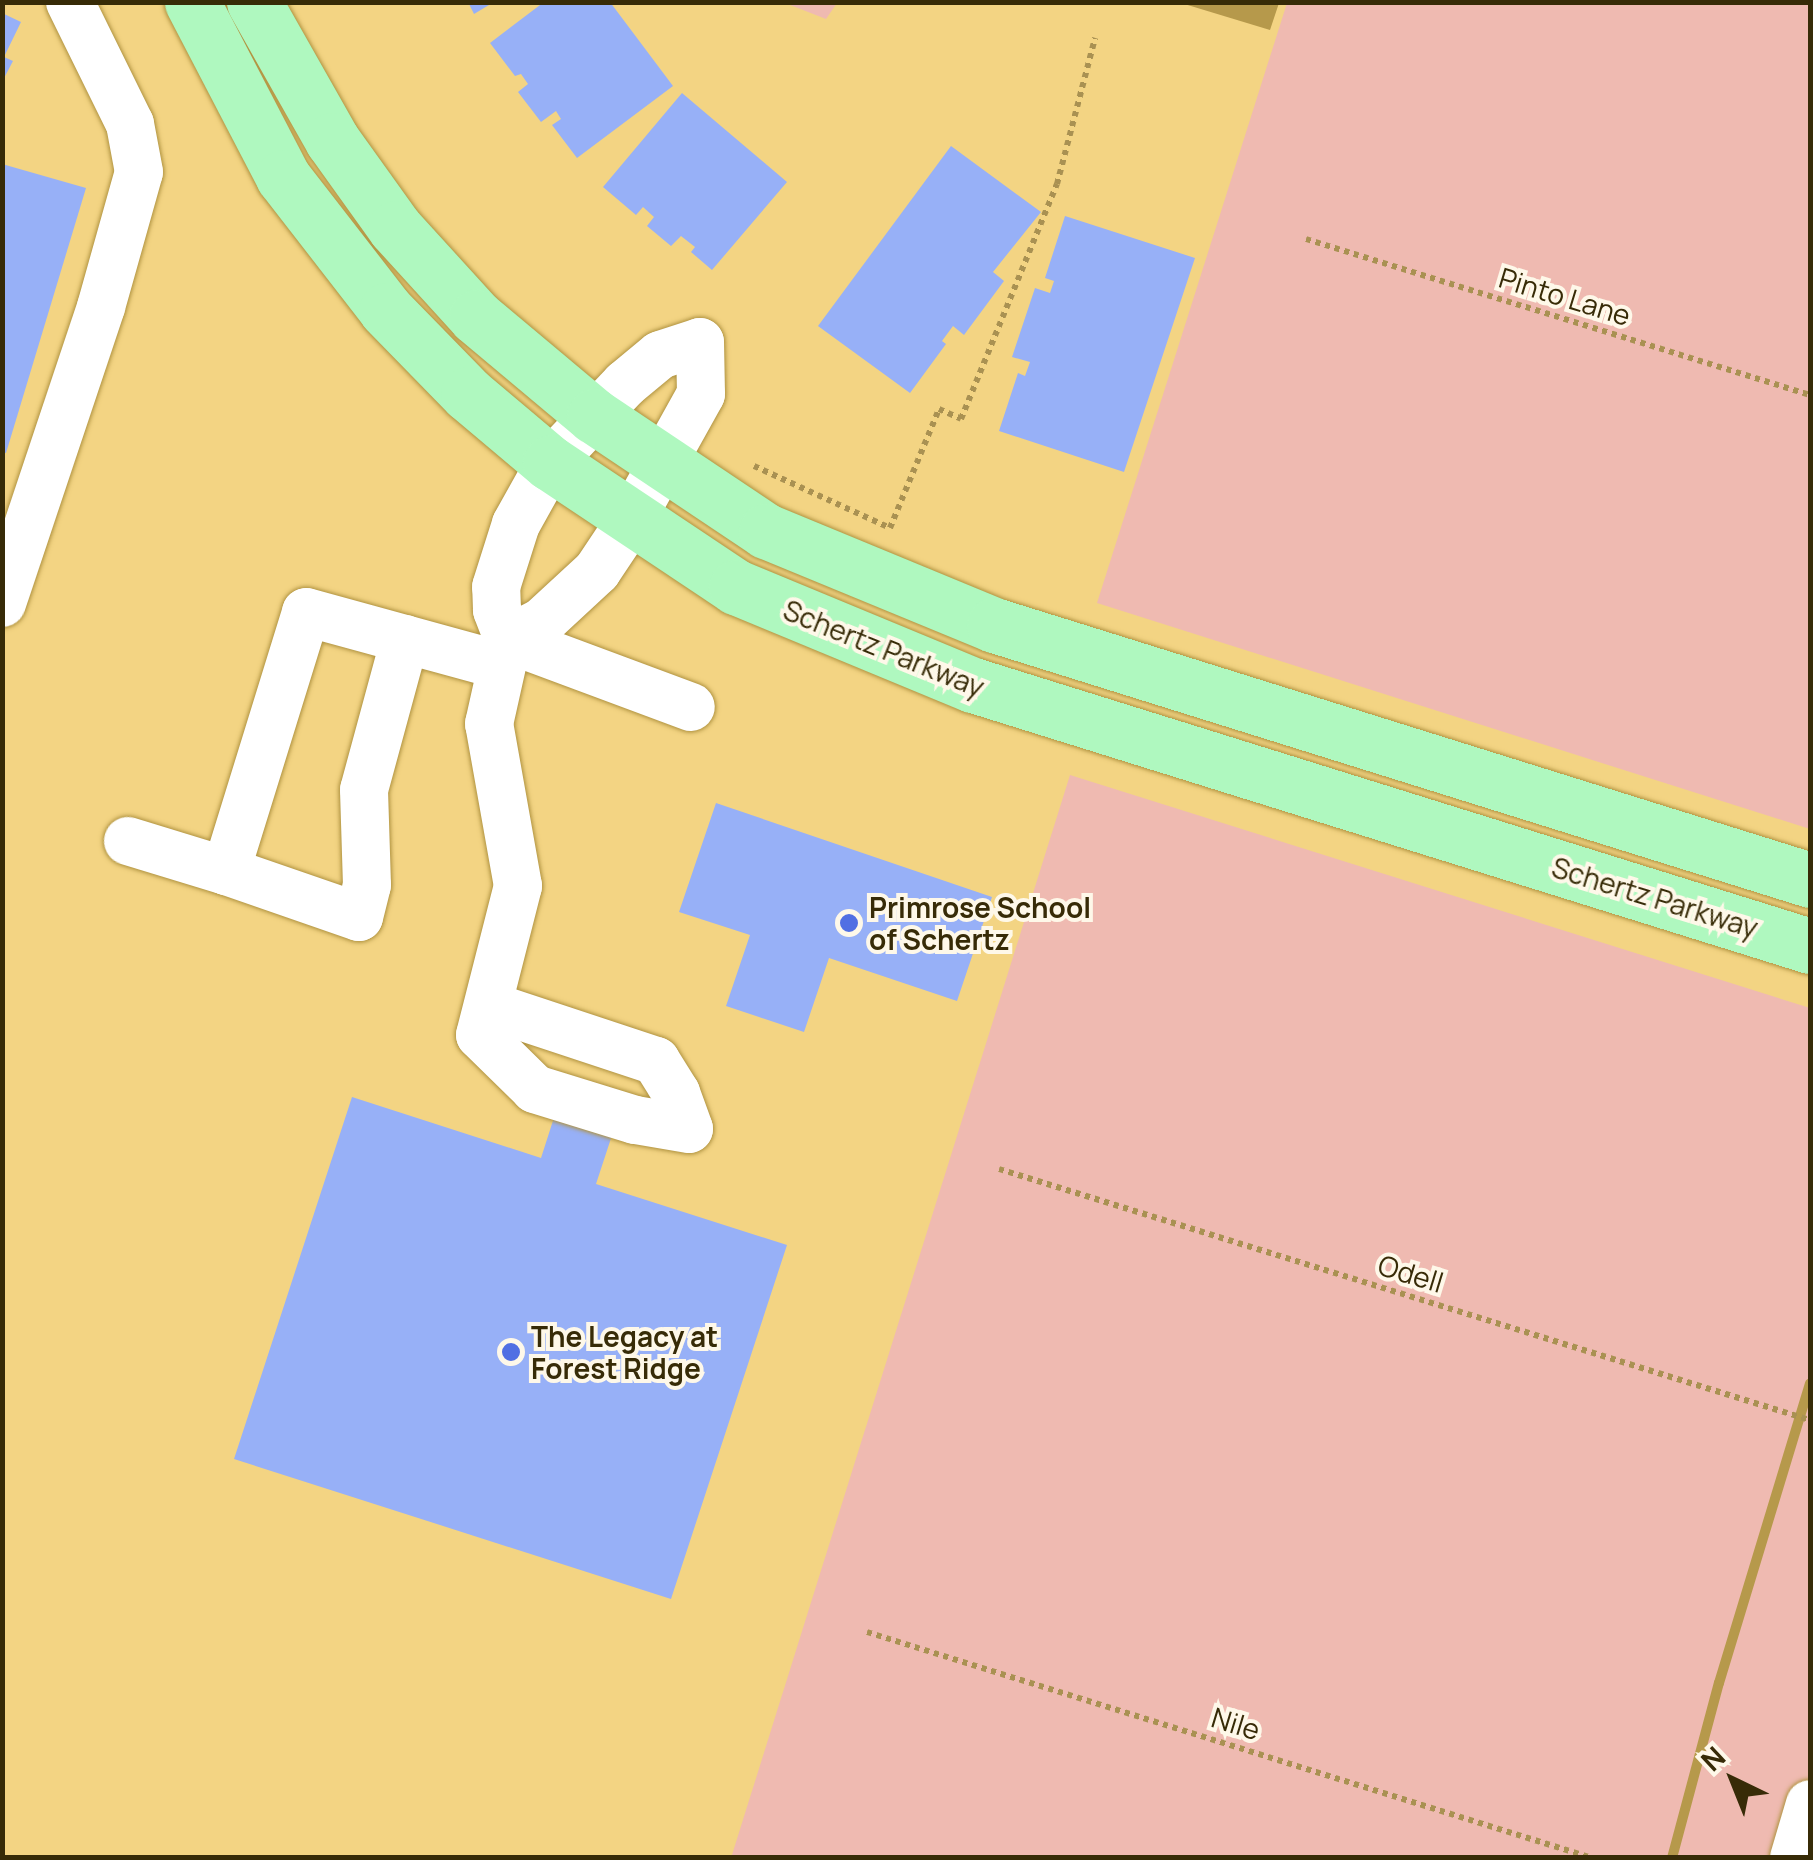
<!DOCTYPE html>
<html>
<head>
<meta charset="utf-8">
<style>
  body { margin:0 }
  #map { position:relative; width:1813px; height:1860px; overflow:hidden; background:#f3d483; font-family:Manrope,sans-serif }
  div>[style] { position:absolute }
  .green>* { inset:0; background:#efbab1 }
  .water>* { inset:0; background:#b6994b }
  .stream>* { height:10px; margin:-5px; padding:0 5px; transform-origin:5px; border-radius:5px; background:#b6994b }
  .building>* { inset:0; background:#97b0f7 }
  .path>* { height:6px; margin-top:-3px; transform-origin:0; background:repeating-linear-gradient(90deg,#a99152 0 5px,transparent 0 10px) }
  .roads { filter:drop-shadow(0 0 2px #b09341) drop-shadow(0 0 2px #b09341) }
  .minor>* { height:48px; margin:-24px; padding:0 24px; transform-origin:24px; border-radius:24px; background:#fff }
  .major>* { height:55px; margin:-27.5px; padding:0 27.5px; transform-origin:27.5px; border-radius:27.5px; background:#aff8bf }
  .dots>* { width:28px; height:28px; translate:-50% -50%; box-sizing:border-box; border:5px solid #fef8e9; border-radius:50% }
  span { translate:-50% -50%; white-space:nowrap; text-align:center; line-height:1.15; -webkit-text-stroke:8px #fef8e9; paint-order:stroke }
  .street-label { font-size:28px; color:#372b07 }
  .poi-label { font-size:28px; color:#372b07; font-weight:700 }
  .left { translate:0 -50%; text-align:left }
  .frame { position:absolute; inset:0; border:5px solid #372b07; pointer-events:none }
  .north { position:absolute; left:1683px; top:1730px; width:100px; height:100px; -webkit-text-stroke:8px #fef8e9; paint-order:stroke; rotate:317deg; font-size:28px; font-weight:700; line-height:40px; text-align:center; color:#372b07 }
  .north::after { content:''; display:block; margin:auto; width:35px; height:45px; background:#372b07; clip-path:polygon(50% 0,100% 100%,50% 72%,0 100%) }
</style>
</head>
<body>
<div id="map">
  <div class="green">
    <div style="clip-path:polygon(785px 3px,837px 2px,837px 3px,826px 19px)"></div>
    <div style="clip-path:polygon(1287px 3px,1810px 3px,1810px 829px,1097px 603px)"></div>
    <div style="clip-path:polygon(1070px 775px,1810px 1008px,1810px 1857px,731px 1858px)"></div>
  </div>
  <div class="water">
    <div style="clip-path:polygon(1181px 3px,1279px 3px,1270px 30px)"></div>
  </div>
  <div class="stream">
    <div style="left:1672px;top:1858px;width:181px;rotate:-75deg"></div>
    <div style="left:1719px;top:1683px;width:313px;rotate:-73.1deg"></div>
  </div>
  <div class="building">
    <div style="clip-path:polygon(468px 2px,494px 2px,474px 14px)"></div>
    <div style="clip-path:polygon(544px 2px,610px 2px,673px 86px,577px 158px,552px 125px,561px 119px,556px 111px,541px 122px,518px 92px,528px 84px,521px 74px,515px 76px,490px 43px)"></div>
    <div style="clip-path:polygon(2px 13px,21px 22px,4px 57px,13px 61px,2px 82px)"></div>
    <div style="clip-path:polygon(682px 93px,787px 182px,712px 270px,691px 252px,695px 247px,681px 236px,671px 246px,647px 226px,654px 217px,643px 207px,636px 215px,603px 187px)"></div>
    <div style="clip-path:polygon(951px 146px,1041px 212px,993px 272px,1004px 281px,964px 335px,953px 326px,942px 341px,946px 344px,910px 393px,818px 326px)"></div>
    <div style="clip-path:polygon(2px 164px,86px 188px,6px 453px,2px 452px)"></div>
    <div style="clip-path:polygon(1065px 216px,1195px 258px,1124px 472px,999px 431px,1018px 373px,1025px 376px,1030px 362px,1012px 357px,1035px 288px,1050px 293px,1054px 281px,1045px 278px)"></div>
    <div style="clip-path:polygon(716px 803px,992px 897px,957px 1001px,829px 958px,804px 1032px,726px 1006px,750px 935px,679px 912px)"></div>
    <div style="clip-path:polygon(352px 1097px,541px 1158px,559px 1102px,617px 1120px,596px 1184px,787px 1245px,671px 1599px,234px 1459px)"></div>
  </div>
  <div class="path">
    <div style="left:1306px;top:239px;width:528px;rotate:17.2deg"></div>
    <div style="left:754px;top:466px;width:149px;rotate:24.5deg"></div>
    <div style="left:890px;top:528px;width:129px;rotate:-67.6deg"></div>
    <div style="left:939px;top:409px;width:24px;rotate:24deg"></div>
    <div style="left:961px;top:419px;width:254px;rotate:-67.8deg"></div>
    <div style="left:1057px;top:184px;width:151px;rotate:-75.4deg"></div>
    <div style="left:999px;top:1169px;width:849px;rotate:17.2deg"></div>
    <div style="left:867px;top:1632px;width:759px;rotate:17.31deg"></div>
  </div>
  <div class="roads">
    <div class="minor">
      <div style="left:2px;top:603px;width:312px;rotate:-71.5deg"></div>
      <div style="left:101px;top:307px;width:140px;rotate:-74.3deg"></div>
      <div style="left:139px;top:172px;width:49px;rotate:-100.6deg"></div>
      <div style="left:130px;top:124px;width:136px;rotate:-116.2deg"></div>
      <div style="left:405px;top:639px;width:156px;rotate:105.2deg"></div>
      <div style="left:364px;top:790px;width:95px;rotate:88.2deg"></div>
      <div style="left:367px;top:885px;width:33px;rotate:104deg"></div>
      <div style="left:359px;top:917px;width:141px;rotate:-160.9deg"></div>
      <div style="left:226px;top:871px;width:271px;rotate:-72.8deg"></div>
      <div style="left:306px;top:612px;width:201px;rotate:15.3deg"></div>
      <div style="left:508px;top:639px;width:195px;rotate:20.4deg"></div>
      <div style="left:128px;top:841px;width:102px;rotate:17deg"></div>
      <div style="left:490px;top:1006px;width:175px;rotate:18.3deg"></div>
      <div style="left:656px;top:1061px;width:38px;rotate:58deg"></div>
      <div style="left:676px;top:1093px;width:38px;rotate:70deg"></div>
      <div style="left:689px;top:1129px;width:55px;rotate:-170.5deg"></div>
      <div style="left:635px;top:1120px;width:105px;rotate:-162.8deg"></div>
      <div style="left:535px;top:1089px;width:77px;rotate:-135.5deg"></div>
      <div style="left:480px;top:1035px;width:154px;rotate:-75.7deg"></div>
      <div style="left:518px;top:886px;width:165px;rotate:-100.1deg"></div>
      <div style="left:489px;top:724px;width:87px;rotate:-77.4deg"></div>
      <div style="left:508px;top:639px;width:31px;rotate:-111deg"></div>
      <div style="left:497px;top:610px;width:23px;rotate:-92deg"></div>
      <div style="left:496px;top:587px;width:66px;rotate:-72.4deg"></div>
      <div style="left:516px;top:524px;width:70px;rotate:-60.9deg"></div>
      <div style="left:550px;top:463px;width:109px;rotate:-46.5deg"></div>
      <div style="left:625px;top:384px;width:45px;rotate:-39.6deg"></div>
      <div style="left:660px;top:355px;width:42px;rotate:-18deg"></div>
      <div style="left:700px;top:342px;width:52px;rotate:88.9deg"></div>
      <div style="left:701px;top:394px;width:144px;rotate:119.1deg"></div>
      <div style="left:631px;top:520px;width:61px;rotate:123.7deg"></div>
      <div style="left:597px;top:571px;width:75px;rotate:137.2deg"></div>
      <div style="left:542px;top:622px;width:38px;rotate:153deg"></div>
      <div style="left:1794px;top:1858px;width:56px;rotate:-73.5deg"></div>
    </div>
    <div class="major">
      <div style="left:192px;top:2px;width:197px;rotate:62.5deg"></div>
      <div style="left:283px;top:177px;width:168px;rotate:52.2deg"></div>
      <div style="left:386px;top:310px;width:117px;rotate:45.7deg"></div>
      <div style="left:468px;top:394px;width:107px;rotate:40.1deg"></div>
      <div style="left:550px;top:463px;width:224px;rotate:33.7deg"></div>
      <div style="left:736px;top:587px;width:256px;rotate:22.5deg"></div>
      <div style="left:973px;top:685px;width:877px;rotate:17.32deg"></div>
      <div style="left:254px;top:2px;width:159px;rotate:60.5deg"></div>
      <div style="left:332px;top:140px;width:108px;rotate:54.4deg"></div>
      <div style="left:395px;top:228px;width:120px;rotate:47.7deg"></div>
      <div style="left:476px;top:317px;width:154px;rotate:40deg"></div>
      <div style="left:594px;top:416px;width:207px;rotate:33.8deg"></div>
      <div style="left:766px;top:531px;width:247px;rotate:22.4deg"></div>
      <div style="left:994px;top:625px;width:855px;rotate:17.35deg"></div>
    </div>
  </div>
  <div class="dots">
    <div style="left:849px;top:923px;background:#516fe3"></div>
    <div style="left:511px;top:1352px;background:#516fe3"></div>
  </div>
  <div class="street-label">
    <span style="left:1565px;top:296px;rotate:17deg">Pinto Lane</span>
    <span style="left:884px;top:648px;rotate:22deg">Schertz Parkway</span>
    <span style="left:1655px;top:897px;rotate:17deg">Schertz Parkway</span>
    <span style="left:1411px;top:1273px;rotate:17deg">Odell</span>
    <span style="left:1236px;top:1723px;rotate:17deg">Nile</span>
  </div>
  <div class="poi-label">
    <span class="left" style="left:869px;top:923px">Primrose School<br>of Schertz</span>
    <span class="left" style="left:531px;top:1352px">The Legacy at<br>Forest Ridge</span>
  </div>
  <div class="frame"></div>
  <div class="north">N</div>
</div>
</body>
</html>
